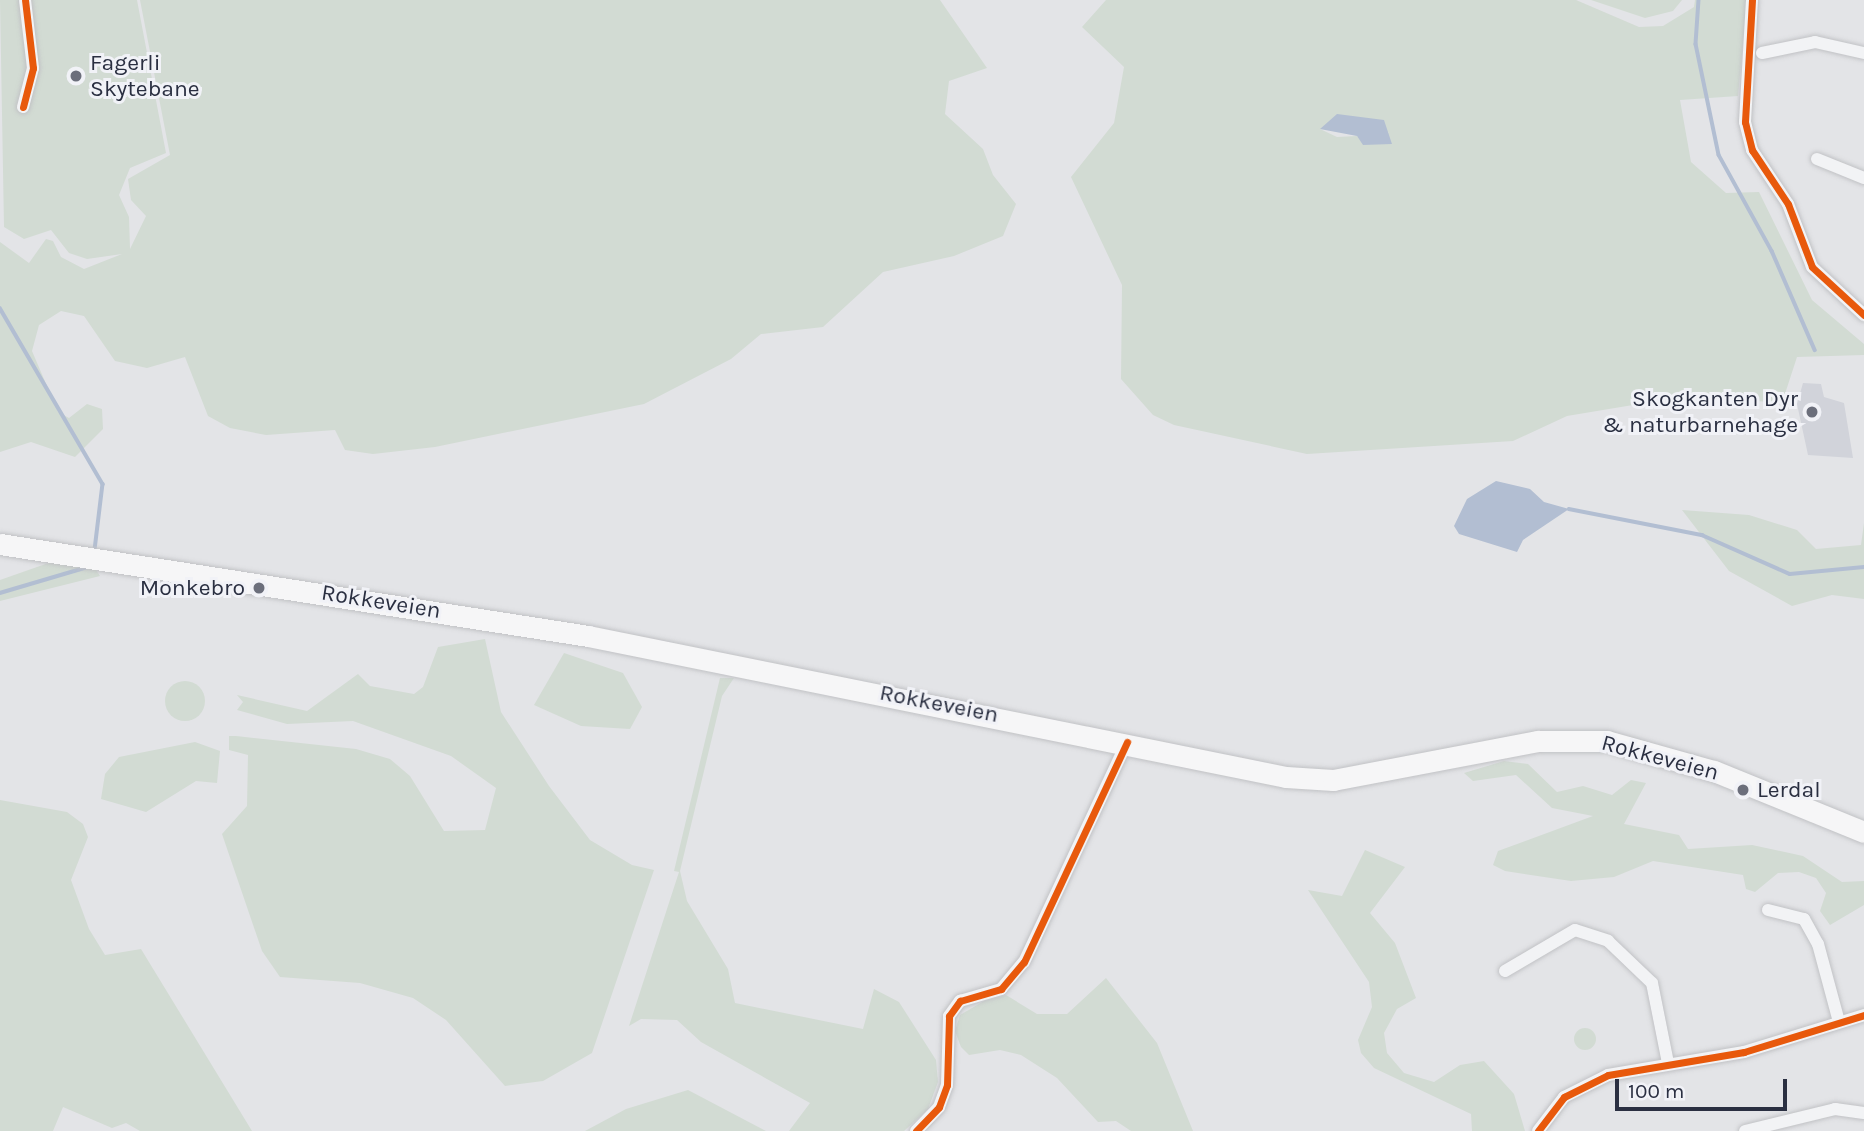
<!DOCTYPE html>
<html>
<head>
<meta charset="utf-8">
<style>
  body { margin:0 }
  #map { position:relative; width:1864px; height:1131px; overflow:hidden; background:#e3e4e7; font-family:Karla,sans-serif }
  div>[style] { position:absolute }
  .built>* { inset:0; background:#d1d3da }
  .green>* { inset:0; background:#d2dbd3 }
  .round { border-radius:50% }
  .water>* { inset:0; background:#b2bed2 }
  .stream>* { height:3.5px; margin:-1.75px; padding:0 1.75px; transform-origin:1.75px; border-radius:1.75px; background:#b2bed2 }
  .roads { filter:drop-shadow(0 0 2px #c1c2c5) drop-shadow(0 0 2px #c1c2c5) }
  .minor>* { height:12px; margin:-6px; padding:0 6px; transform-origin:6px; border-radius:6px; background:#f2f3f5 }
  .primary>* { height:21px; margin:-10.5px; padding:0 10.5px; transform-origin:10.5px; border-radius:10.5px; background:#f6f6f7 }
  .cycleway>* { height:7px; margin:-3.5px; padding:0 3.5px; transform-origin:3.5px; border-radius:3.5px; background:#e8590c }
  .dots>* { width:19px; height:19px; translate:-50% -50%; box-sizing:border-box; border:4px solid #f1f2f7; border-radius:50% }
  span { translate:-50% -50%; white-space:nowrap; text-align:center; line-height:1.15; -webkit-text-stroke:6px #f1f2f7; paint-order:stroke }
  .poi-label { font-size:23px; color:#2a2f41 }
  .left { translate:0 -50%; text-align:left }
  .right { translate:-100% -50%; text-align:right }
  .street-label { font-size:23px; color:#2a2f41 }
  .scale { position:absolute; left:1615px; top:1079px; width:172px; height:32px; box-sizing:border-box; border:4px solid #2a2f41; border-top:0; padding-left:9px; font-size:21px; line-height:24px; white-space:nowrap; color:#2a2f41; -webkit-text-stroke:5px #f1f2f7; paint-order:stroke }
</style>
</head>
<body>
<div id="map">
  <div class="built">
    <div style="clip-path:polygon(1803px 383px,1821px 384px,1824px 397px,1844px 403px,1853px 458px,1808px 455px,1797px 404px)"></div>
  </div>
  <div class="green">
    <div style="clip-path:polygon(0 0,137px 0,166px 153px,130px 168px,119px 195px,129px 217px,130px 249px,146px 216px,131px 200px,128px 179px,170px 155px,140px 0,940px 0,987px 68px,949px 81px,945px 114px,983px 149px,993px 175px,1016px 204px,1003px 236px,954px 256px,883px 272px,823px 327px,761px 334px,731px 359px,644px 404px,435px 447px,373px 454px,345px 450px,335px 430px,266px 435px,230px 428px,208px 416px,185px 357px,147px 368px,115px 361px,84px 316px,61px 311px,39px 325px,32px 351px,58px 412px,69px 418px,87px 404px,102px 409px,103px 429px,75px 457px,31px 442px,0 452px,0 242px,29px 263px,46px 239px,53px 241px,61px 257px,84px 269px,122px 254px,87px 259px,69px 253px,51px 230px,24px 239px,4px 227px)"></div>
    <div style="clip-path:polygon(evenodd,1106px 0,1576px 0,1639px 27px,1663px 26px,1694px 7px,1695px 0,1747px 0,1738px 96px,1680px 100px,1691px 162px,1726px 193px,1759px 192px,1812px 300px,1864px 344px,1864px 355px,1797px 357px,1782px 403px,1687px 396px,1567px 416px,1513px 441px,1307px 454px,1174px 425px,1153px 415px,1121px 379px,1122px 285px,1071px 177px,1114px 123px,1124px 67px,1082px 27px,1106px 0,1320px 129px,1389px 132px,1364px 145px,1357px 136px,1337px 137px,1320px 129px)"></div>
    <div style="clip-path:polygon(1591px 0,1682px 0,1673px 11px,1645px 18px)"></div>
    <div style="clip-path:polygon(1682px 510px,1749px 515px,1797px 530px,1816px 549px,1861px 545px,1864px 523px,1864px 599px,1832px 595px,1792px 606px,1729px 571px)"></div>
    <div style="clip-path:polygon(54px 561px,93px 565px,100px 576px,0 601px,0 580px)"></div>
    <div style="clip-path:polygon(485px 639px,501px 712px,549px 786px,590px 840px,632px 865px,654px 870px,592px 1053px,543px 1081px,505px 1086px,446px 1020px,413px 998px,360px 983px,280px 977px,262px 951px,222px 834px,247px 806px,248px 755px,229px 750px,229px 736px,236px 736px,356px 749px,390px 759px,410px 776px,444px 831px,485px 830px,496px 788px,451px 756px,353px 721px,287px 724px,237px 710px,243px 702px,237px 695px,307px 711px,358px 674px,370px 686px,414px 694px,423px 687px,438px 647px)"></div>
    <div style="clip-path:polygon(564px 653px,623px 673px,642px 707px,630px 729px,581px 726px,534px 705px)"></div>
    <div style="clip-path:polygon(720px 678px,734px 678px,722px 696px,680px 871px,687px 901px,728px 969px,735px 1003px,863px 1029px,874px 989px,899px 1002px,936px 1060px,938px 1082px,928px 1109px,904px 1131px,789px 1131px,810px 1103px,701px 1042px,677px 1020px,641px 1019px,629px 1026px,679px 872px,674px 871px)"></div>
    <div class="round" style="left:165px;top:681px;width:40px;height:40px"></div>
    <div style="clip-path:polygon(195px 742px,220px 751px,217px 783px,196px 781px,146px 812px,101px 799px,105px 774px,119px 757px)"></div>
    <div style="clip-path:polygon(1504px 761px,1528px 764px,1557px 792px,1583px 786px,1612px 795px,1631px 780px,1646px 783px,1624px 824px,1679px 835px,1688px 849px,1752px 845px,1803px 856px,1842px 882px,1864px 881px,1864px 905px,1830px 925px,1820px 911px,1826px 893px,1816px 878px,1799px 872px,1778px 873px,1755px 892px,1746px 889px,1743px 875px,1653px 861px,1614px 877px,1571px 881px,1505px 871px,1493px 865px,1498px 851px,1593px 816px,1552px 808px,1516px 775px,1473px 781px,1464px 773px)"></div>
    <div style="clip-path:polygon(0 800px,67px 812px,83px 824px,88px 837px,71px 880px,89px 929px,105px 955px,141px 949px,252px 1131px,140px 1131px,126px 1123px,112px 1128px,63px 1107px,53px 1131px,0 1131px)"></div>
    <div style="clip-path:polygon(1365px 850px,1405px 867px,1370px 913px,1395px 943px,1416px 998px,1397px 1009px,1384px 1033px,1387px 1053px,1404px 1073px,1434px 1082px,1460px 1065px,1484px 1061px,1514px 1094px,1525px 1131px,1472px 1131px,1471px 1114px,1374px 1068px,1361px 1053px,1358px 1040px,1372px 1007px,1369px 982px,1308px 890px,1342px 896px)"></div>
    <div style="clip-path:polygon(1106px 978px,1157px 1043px,1193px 1131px,1131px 1131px,1116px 1121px,1098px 1122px,1057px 1078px,1021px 1055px,1000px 1050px,969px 1055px,961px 1047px,955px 1031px,960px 1015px,984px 1001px,1006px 995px,1037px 1014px,1067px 1014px)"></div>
    <div class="round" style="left:1574px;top:1028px;width:22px;height:22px"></div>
    <div style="clip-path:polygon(688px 1090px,766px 1131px,585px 1131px,626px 1109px)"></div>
  </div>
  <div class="water">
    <div style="clip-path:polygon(1337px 114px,1384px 120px,1392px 144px,1363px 145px,1357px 136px,1320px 129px)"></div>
    <div style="clip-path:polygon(1496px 481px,1530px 489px,1544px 502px,1569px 509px,1523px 540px,1517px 552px,1459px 534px,1454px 526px,1467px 499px)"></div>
  </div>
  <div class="stream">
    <div style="left:1699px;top:0;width:44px;rotate:93.9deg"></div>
    <div style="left:1696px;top:44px;width:113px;rotate:78.3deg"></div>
    <div style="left:1719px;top:155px;width:110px;rotate:61.1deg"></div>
    <div style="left:1772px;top:251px;width:108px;rotate:66.5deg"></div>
    <div style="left:0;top:308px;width:204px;rotate:59.7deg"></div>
    <div style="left:103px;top:484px;width:66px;rotate:96.9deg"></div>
    <div style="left:1569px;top:509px;width:136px;rotate:11.1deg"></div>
    <div style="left:1702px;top:535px;width:96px;rotate:23.9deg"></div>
    <div style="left:1790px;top:574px;width:74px;rotate:-5.4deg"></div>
    <div style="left:0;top:593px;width:92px;rotate:-16.5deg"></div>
  </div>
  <div class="roads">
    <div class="minor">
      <div style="left:1752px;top:0;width:122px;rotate:93.3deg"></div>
      <div style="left:1745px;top:122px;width:29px;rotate:76deg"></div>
      <div style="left:1752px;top:150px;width:65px;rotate:56.3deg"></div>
      <div style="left:1788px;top:204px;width:67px;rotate:69.1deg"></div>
      <div style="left:1812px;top:267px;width:71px;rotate:42.7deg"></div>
      <div style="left:1762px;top:53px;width:54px;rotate:-11.7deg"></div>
      <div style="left:1815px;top:42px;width:50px;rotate:12.7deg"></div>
      <div style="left:23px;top:107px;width:40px;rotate:-75.6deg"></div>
      <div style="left:33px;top:68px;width:68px;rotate:-96.7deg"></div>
      <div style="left:1817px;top:159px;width:51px;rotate:22deg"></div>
      <div style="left:1768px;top:910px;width:37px;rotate:14deg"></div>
      <div style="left:1804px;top:919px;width:29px;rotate:61deg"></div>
      <div style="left:1818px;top:944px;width:77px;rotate:74.9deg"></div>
      <div style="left:1505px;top:971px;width:81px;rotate:-30.4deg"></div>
      <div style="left:1575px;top:930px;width:35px;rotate:18deg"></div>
      <div style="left:1608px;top:941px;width:61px;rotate:43.7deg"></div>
      <div style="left:1652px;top:983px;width:82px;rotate:78.7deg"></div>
      <div style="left:916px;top:1131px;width:33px;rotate:-46deg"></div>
      <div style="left:939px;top:1107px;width:23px;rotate:-70deg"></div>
      <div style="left:947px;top:1085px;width:69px;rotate:-88.3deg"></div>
      <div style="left:949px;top:1016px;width:19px;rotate:-54deg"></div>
      <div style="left:960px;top:1001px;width:43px;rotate:-16.3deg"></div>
      <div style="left:1001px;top:989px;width:35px;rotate:-50deg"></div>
      <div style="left:1024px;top:962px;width:243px;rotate:-64.9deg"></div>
      <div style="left:1538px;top:1131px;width:43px;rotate:-52.6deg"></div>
      <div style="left:1564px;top:1097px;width:49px;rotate:-26.6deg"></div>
      <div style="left:1608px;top:1075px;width:138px;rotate:-9.6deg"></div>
      <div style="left:1744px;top:1052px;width:126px;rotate:-17.1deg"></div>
      <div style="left:1745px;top:1131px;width:93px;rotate:-13.7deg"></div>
      <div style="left:1835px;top:1109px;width:29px;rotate:8deg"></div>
    </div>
    <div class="primary">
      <div style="left:0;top:544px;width:595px;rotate:8.89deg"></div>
      <div style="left:588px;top:636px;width:712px;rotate:11.42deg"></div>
      <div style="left:1286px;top:777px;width:47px;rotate:3.7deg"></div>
      <div style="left:1333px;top:780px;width:209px;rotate:-10.8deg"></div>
      <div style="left:1538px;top:741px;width:69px"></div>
      <div style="left:1607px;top:741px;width:111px;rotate:15.7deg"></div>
      <div style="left:1714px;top:771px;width:162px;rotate:22.1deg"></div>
    </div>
  </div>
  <div class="cycleway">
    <div style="left:1752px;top:0;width:122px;rotate:93.3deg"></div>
    <div style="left:1745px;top:122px;width:29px;rotate:76deg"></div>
    <div style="left:1752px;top:150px;width:65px;rotate:56.3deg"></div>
    <div style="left:1788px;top:204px;width:67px;rotate:69.1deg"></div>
    <div style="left:1812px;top:267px;width:71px;rotate:42.7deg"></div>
    <div style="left:23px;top:107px;width:40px;rotate:-75.6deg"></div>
    <div style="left:33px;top:68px;width:68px;rotate:-96.7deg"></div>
    <div style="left:916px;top:1131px;width:33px;rotate:-46deg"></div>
    <div style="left:939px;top:1107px;width:23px;rotate:-70deg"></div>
    <div style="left:947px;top:1085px;width:69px;rotate:-88.3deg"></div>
    <div style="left:949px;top:1016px;width:19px;rotate:-54deg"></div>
    <div style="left:960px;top:1001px;width:43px;rotate:-16.3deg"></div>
    <div style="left:1001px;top:989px;width:35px;rotate:-50deg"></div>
    <div style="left:1024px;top:962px;width:243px;rotate:-64.9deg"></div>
    <div style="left:1538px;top:1131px;width:43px;rotate:-52.6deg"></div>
    <div style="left:1564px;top:1097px;width:49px;rotate:-26.6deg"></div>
    <div style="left:1608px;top:1075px;width:138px;rotate:-9.6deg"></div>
    <div style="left:1744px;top:1052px;width:126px;rotate:-17.1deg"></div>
  </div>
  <div class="dots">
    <div style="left:76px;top:76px;background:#6b6e7b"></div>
    <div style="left:1812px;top:412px;background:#6b6e7b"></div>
    <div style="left:259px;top:588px;background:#6b6e7b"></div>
    <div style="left:1743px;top:790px;background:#6b6e7b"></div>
  </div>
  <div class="poi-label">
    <span class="left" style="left:90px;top:76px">Fagerli<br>Skytebane</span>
    <span class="right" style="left:1798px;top:412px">Skogkanten Dyr<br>&amp; naturbarnehage</span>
    <span class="right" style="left:245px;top:588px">Monkebro</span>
    <span class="left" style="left:1757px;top:790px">Lerdal</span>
  </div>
  <div class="street-label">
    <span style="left:381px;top:602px;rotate:9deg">Rokkeveien</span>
    <span style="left:939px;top:704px;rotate:11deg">Rokkeveien</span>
    <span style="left:1660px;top:758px;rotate:15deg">Rokkeveien</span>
  </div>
  <div class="scale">100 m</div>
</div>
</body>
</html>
